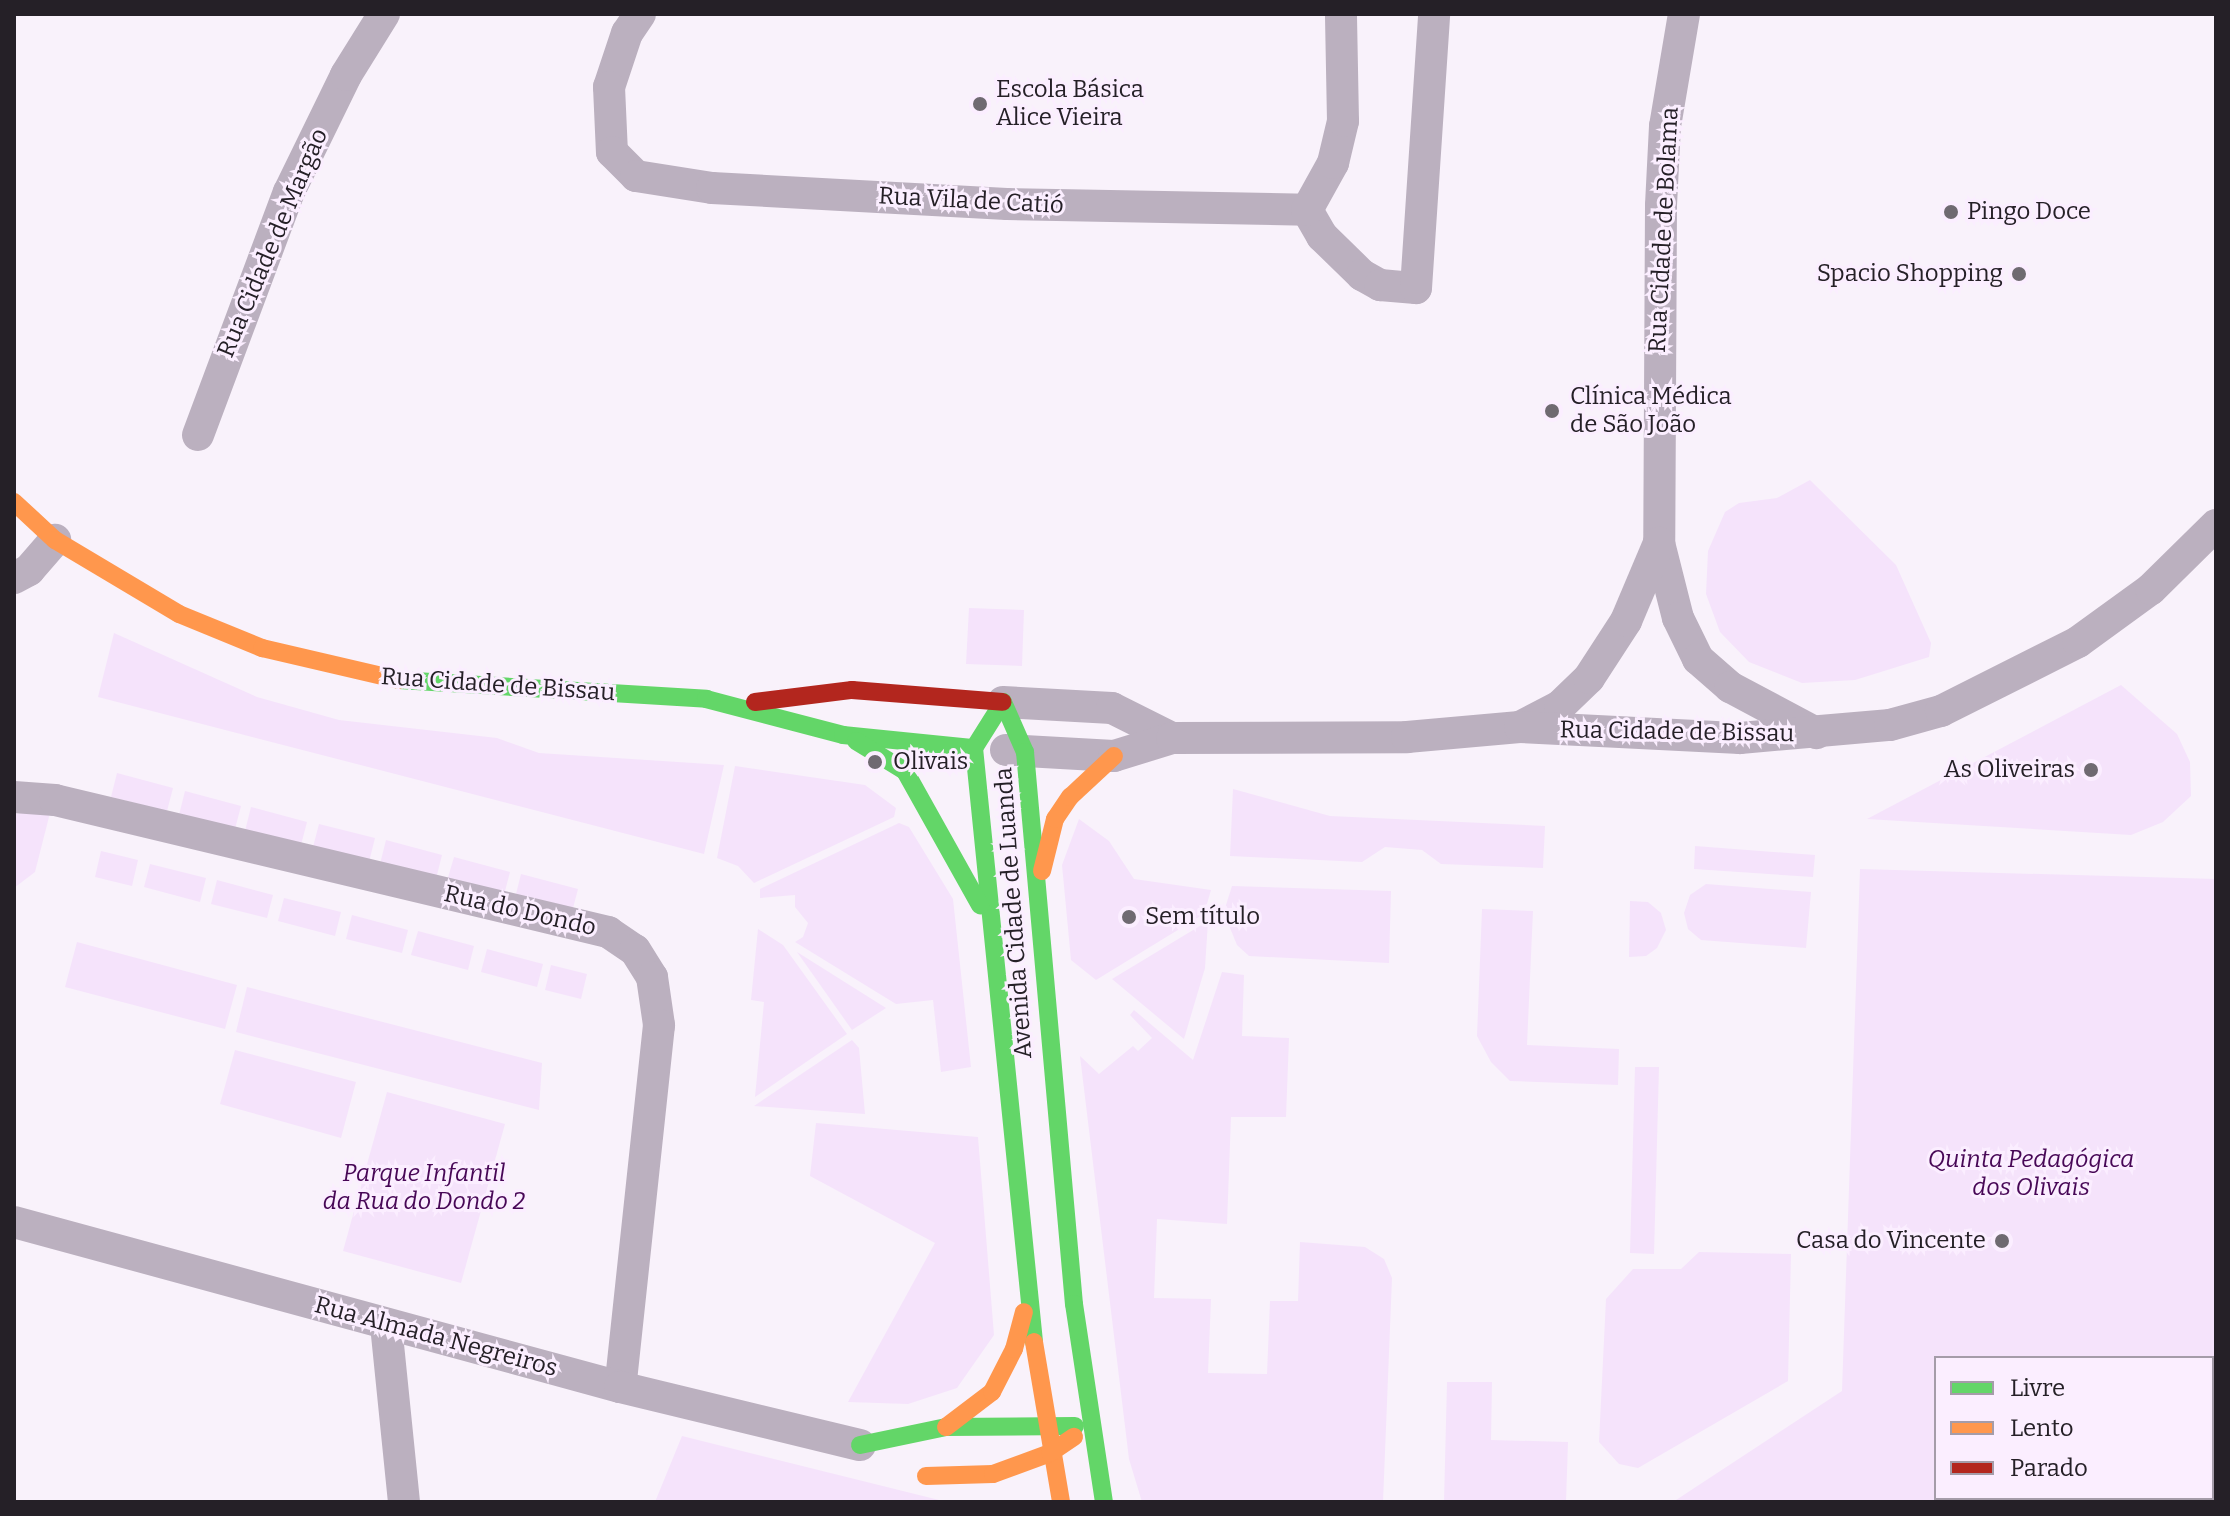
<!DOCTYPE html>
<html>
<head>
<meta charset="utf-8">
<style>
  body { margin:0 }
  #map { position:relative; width:2230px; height:1516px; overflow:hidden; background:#f9f2fb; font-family:Bitter,serif }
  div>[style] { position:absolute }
  .green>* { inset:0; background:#f5e3fb }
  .street>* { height:32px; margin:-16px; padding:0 16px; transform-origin:16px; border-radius:16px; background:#bbb0bf }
  .fast>* { height:18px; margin:-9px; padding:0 9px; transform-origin:9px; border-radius:9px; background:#63d668 }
  .slow>* { height:18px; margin:-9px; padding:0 9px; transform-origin:9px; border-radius:9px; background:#ff974d }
  .jam>* { height:18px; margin:-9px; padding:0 9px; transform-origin:9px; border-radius:9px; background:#b3261e }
  .dots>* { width:22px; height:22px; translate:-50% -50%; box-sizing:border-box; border:4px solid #fbeeff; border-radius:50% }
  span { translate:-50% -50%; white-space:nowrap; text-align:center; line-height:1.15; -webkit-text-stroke:6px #fbeeff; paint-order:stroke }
  .poi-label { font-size:24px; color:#252027 }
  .left { translate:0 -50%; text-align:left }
  .right { translate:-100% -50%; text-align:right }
  .street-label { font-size:24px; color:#252027 }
  .park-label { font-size:24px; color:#470756; font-style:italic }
  .frame { position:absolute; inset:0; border:16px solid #252027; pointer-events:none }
  .legend { position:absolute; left:1934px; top:1356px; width:280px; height:144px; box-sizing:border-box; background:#fbeeff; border:2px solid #a59ca9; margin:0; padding:10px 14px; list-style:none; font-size:24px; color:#252027 }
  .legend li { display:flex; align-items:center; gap:16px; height:40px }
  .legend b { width:40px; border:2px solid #a59ca9 }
</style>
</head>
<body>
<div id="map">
  <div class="green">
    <div style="clip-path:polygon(1810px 480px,1896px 565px,1931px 643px,1929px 657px,1855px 680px,1802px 683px,1749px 662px,1720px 632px,1706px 594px,1708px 551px,1725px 512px,1739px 503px,1777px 498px)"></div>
    <div style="clip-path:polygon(969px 608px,1024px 610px,1022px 666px,966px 664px)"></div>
    <div style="clip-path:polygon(114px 633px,257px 697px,339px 720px,497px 738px,539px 753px,724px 765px,704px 854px,98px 697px)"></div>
    <div style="clip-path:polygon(2121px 685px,2177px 734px,2190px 762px,2191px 796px,2163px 822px,2131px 835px,1867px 819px)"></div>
    <div style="clip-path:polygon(735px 766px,865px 785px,896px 808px,894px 817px,754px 883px,738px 866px,717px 858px)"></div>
    <div style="clip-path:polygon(117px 773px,173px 788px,167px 811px,111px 797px)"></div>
    <div style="clip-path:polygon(1233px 789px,1330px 816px,1545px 826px,1543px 868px,1441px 864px,1422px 850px,1385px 847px,1362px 862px,1230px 856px)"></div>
    <div style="clip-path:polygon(185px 791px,241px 806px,235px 829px,179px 815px)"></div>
    <div style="clip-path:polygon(251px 807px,307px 822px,301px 845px,245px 831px)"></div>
    <div style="clip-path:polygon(51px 809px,35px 872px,14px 888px,14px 814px)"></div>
    <div style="clip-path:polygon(1079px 819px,1109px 841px,1134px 879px,1211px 890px,1204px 914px,1096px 980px,1071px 960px,1062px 865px)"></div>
    <div style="clip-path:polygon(899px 823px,909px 827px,953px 899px,971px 1067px,941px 1072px,933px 1000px,896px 1004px,795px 942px,803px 937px,808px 923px,795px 907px,795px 895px,760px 898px,760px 889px)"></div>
    <div style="clip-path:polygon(319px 824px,375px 838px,369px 862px,313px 847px)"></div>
    <div style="clip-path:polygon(386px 840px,442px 855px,436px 879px,380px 864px)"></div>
    <div style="clip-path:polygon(1695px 846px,1815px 855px,1813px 877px,1694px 869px)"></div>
    <div style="clip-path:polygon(101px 851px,138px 860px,132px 886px,95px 877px)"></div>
    <div style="clip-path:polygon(454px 857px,510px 872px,504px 895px,447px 881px)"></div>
    <div style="clip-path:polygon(150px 864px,206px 878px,200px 902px,144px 887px)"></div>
    <div style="clip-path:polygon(evenodd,1860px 869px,2216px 879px,2216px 1502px,1673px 1502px,1842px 1391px,1860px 869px,1936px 1358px,2212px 1358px,2212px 1498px,1936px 1498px,1936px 1358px)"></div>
    <div style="clip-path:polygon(521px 874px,578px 889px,572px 912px,515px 898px)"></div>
    <div style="clip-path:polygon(217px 880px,273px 895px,267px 918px,211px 904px)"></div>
    <div style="clip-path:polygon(1706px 884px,1811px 892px,1806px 948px,1701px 940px,1688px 929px,1684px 913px,1690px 895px)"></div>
    <div style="clip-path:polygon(1232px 886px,1391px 891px,1389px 963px,1249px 956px,1237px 945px,1230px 928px,1226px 905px)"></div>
    <div style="clip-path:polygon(284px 898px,341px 912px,335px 936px,278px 921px)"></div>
    <div style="clip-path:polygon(1630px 901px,1648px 902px,1661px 913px,1666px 930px,1657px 948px,1646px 956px,1629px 957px)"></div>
    <div style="clip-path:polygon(1482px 909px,1533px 911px,1527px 1045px,1619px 1049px,1618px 1085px,1510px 1081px,1491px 1062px,1477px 1036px)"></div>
    <div style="clip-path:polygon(352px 915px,408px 930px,402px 953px,346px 939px)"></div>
    <div style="clip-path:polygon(1208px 921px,1205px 968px,1184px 1039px,1112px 979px)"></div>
    <div style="clip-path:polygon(758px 929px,783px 945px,847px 1034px,755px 1097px,764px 1002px,751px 1000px)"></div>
    <div style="clip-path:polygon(418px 931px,474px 946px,468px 970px,411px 955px)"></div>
    <div style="clip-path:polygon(77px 942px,237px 985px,225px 1029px,65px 987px)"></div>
    <div style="clip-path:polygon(487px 949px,543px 964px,537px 987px,481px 972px)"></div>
    <div style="clip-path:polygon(797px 952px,886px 1008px,852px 1030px)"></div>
    <div style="clip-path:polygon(551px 965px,587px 974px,581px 999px,545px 990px)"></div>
    <div style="clip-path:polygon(1222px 972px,1244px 975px,1242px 1036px,1289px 1038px,1286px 1117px,1231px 1117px,1227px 1224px,1157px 1219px,1154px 1298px,1211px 1299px,1208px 1373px,1267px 1374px,1270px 1301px,1298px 1301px,1300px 1242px,1365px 1247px,1384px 1259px,1392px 1278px,1383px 1502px,1142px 1502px,1129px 1459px,1080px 1056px,1099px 1074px,1133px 1046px,1138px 1051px,1152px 1038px,1130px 1015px,1134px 1010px,1193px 1060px)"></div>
    <div style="clip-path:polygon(247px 987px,542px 1063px,539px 1110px,236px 1032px)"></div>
    <div style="clip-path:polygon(852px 1040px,859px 1048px,865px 1114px,754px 1106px)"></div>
    <div style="clip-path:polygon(235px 1050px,356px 1082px,341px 1138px,220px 1104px)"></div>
    <div style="clip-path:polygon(1635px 1067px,1659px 1067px,1654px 1254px,1630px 1253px)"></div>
    <div style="clip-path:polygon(387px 1092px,505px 1124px,461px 1283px,343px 1251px)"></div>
    <div style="clip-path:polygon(816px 1123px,978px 1137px,994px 1335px,957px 1388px,908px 1404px,848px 1402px,935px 1243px,810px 1176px)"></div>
    <div style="clip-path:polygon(1699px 1252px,1791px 1254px,1788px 1381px,1638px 1468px,1619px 1464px,1599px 1442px,1606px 1299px,1633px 1269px,1681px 1269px)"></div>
    <div style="clip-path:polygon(1447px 1382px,1492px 1382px,1491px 1440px,1568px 1442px,1566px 1502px,1444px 1502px)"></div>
    <div style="clip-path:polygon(682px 1436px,927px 1497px,947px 1502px,655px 1502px)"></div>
  </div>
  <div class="street">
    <div style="left:640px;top:14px;width:23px;rotate:124deg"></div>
    <div style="left:627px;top:33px;width:57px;rotate:108.4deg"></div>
    <div style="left:609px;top:87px;width:65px;rotate:87.4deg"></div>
    <div style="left:612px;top:152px;width:34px;rotate:45deg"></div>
    <div style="left:636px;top:176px;width:77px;rotate:9deg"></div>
    <div style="left:712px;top:188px;width:295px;rotate:3.1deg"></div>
    <div style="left:1007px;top:204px;width:300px;rotate:1.1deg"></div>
    <div style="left:1684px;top:14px;width:114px;rotate:99.6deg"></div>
    <div style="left:1665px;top:126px;width:80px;rotate:92.9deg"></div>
    <div style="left:1661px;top:206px;width:337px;rotate:90.3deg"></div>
    <div style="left:1659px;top:543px;width:77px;rotate:75.8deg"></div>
    <div style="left:1678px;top:618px;width:46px;rotate:64deg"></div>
    <div style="left:1698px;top:659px;width:43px;rotate:41.2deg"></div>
    <div style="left:1730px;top:687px;width:98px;rotate:28.1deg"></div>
    <div style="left:1307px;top:210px;width:30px;rotate:60deg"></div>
    <div style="left:1322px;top:236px;width:56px;rotate:44.3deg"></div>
    <div style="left:1362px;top:275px;width:21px;rotate:29deg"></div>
    <div style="left:1380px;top:285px;width:36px;rotate:5deg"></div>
    <div style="left:1416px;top:288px;width:275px;rotate:-86.2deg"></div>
    <div style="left:1307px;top:210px;width:54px;rotate:-61deg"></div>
    <div style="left:1333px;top:163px;width:43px;rotate:-76.6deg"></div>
    <div style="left:1343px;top:121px;width:107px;rotate:-91.1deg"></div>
    <div style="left:198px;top:435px;width:259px;rotate:-69.5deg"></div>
    <div style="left:289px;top:192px;width:130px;rotate:-64deg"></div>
    <div style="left:346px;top:75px;width:72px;rotate:-58.1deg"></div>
    <div style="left:14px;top:578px;width:17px;rotate:-28deg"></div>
    <div style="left:29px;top:570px;width:40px;rotate:-49deg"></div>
    <div style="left:1003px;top:702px;width:109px;rotate:3.2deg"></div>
    <div style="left:1112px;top:708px;width:67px;rotate:26.6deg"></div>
    <div style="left:1520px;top:727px;width:45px;rotate:-27.7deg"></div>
    <div style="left:1560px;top:706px;width:40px;rotate:-44deg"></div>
    <div style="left:1589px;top:678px;width:68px;rotate:-57deg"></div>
    <div style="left:1626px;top:621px;width:85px;rotate:-67.1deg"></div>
    <div style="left:1006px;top:750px;width:108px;rotate:3.2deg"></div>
    <div style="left:1114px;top:756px;width:61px;rotate:-17.2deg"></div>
    <div style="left:1172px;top:738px;width:235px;rotate:-0.2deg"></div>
    <div style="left:1407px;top:737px;width:113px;rotate:-5.1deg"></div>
    <div style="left:1520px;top:727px;width:220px;rotate:2.9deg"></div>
    <div style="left:1740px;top:738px;width:151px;rotate:-5deg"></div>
    <div style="left:1890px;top:725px;width:53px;rotate:-15.4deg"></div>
    <div style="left:1941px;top:711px;width:153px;rotate:-26.7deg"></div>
    <div style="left:2078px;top:642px;width:90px;rotate:-36deg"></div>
    <div style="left:2151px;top:589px;width:91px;rotate:-44.6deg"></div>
    <div style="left:14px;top:797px;width:41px;rotate:4.2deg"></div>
    <div style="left:55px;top:800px;width:569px;rotate:13.43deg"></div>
    <div style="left:608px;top:932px;width:32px;rotate:34deg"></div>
    <div style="left:635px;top:950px;width:32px;rotate:58deg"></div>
    <div style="left:652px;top:977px;width:49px;rotate:81.7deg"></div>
    <div style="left:659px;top:1025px;width:364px;rotate:96.1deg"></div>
    <div style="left:14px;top:1222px;width:628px;rotate:15.23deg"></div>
    <div style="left:620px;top:1387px;width:247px;rotate:13.6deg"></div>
    <div style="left:386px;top:1325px;width:178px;rotate:84.2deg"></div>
  </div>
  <div class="fast">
    <div style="left:399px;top:680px;width:308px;rotate:3.5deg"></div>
    <div style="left:706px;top:699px;width:142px;rotate:14.7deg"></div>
    <div style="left:843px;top:735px;width:132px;rotate:5.7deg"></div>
    <div style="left:1003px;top:702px;width:54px;rotate:122.2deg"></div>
    <div style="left:974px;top:748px;width:597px;rotate:84.23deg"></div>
    <div style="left:1003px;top:702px;width:55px;rotate:66.3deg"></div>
    <div style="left:1025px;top:752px;width:554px;rotate:84.93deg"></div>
    <div style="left:1074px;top:1304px;width:200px;rotate:81.4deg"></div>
    <div style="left:856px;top:741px;width:57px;rotate:31.5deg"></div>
    <div style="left:905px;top:771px;width:154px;rotate:60.8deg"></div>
    <div style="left:860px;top:1445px;width:88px;rotate:-11.8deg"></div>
    <div style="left:946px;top:1427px;width:129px;rotate:-0.4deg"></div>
  </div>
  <div class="slow">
    <div style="left:14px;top:502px;width:56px;rotate:42.8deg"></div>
    <div style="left:55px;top:540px;width:144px;rotate:30.8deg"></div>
    <div style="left:179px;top:614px;width:90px;rotate:22.3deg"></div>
    <div style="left:262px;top:648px;width:141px;rotate:13.1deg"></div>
    <div style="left:1042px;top:871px;width:54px;rotate:-76deg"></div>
    <div style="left:1055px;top:819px;width:27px;rotate:-56deg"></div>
    <div style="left:1070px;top:797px;width:60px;rotate:-43deg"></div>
    <div style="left:1034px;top:1342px;width:162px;rotate:80.4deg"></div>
    <div style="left:946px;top:1427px;width:58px;rotate:-37.3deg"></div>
    <div style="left:992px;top:1392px;width:48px;rotate:-62.9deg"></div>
    <div style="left:1014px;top:1349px;width:38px;rotate:-75deg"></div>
    <div style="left:926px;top:1476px;width:67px;rotate:-1.7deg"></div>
    <div style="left:993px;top:1474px;width:61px;rotate:-20.2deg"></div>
    <div style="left:1050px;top:1453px;width:29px;rotate:-34deg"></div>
  </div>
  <div class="jam">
    <div style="left:755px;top:702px;width:98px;rotate:-7.1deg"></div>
    <div style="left:852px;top:690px;width:151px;rotate:4.5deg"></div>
  </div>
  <div class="dots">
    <div style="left:980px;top:104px;background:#6f6a71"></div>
    <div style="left:1951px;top:212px;background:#6f6a71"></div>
    <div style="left:2019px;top:274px;background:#6f6a71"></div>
    <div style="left:1552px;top:411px;background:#6f6a71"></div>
    <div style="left:875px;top:762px;background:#6f6a71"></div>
    <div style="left:2091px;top:770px;background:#6f6a71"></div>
    <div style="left:1129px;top:917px;background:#6f6a71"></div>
    <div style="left:2002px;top:1241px;background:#6f6a71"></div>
  </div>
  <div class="poi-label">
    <span class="left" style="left:996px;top:104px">Escola Básica<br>Alice Vieira</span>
    <span class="left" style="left:1967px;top:212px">Pingo Doce</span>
    <span class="right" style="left:2003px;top:274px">Spacio Shopping</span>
    <span class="left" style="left:1570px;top:411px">Clínica Médica<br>de São João</span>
    <span class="left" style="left:893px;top:762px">Olivais</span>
    <span class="right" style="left:2075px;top:770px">As Oliveiras</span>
    <span class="left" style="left:1145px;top:917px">Sem título</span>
    <span class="right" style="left:1986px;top:1241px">Casa do Vincente</span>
  </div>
  <div class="street-label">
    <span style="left:971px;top:201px;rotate:3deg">Rua Vila de Catió</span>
    <span style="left:1664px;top:230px;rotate:-87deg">Rua Cidade de Bolama</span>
    <span style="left:273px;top:243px;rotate:-67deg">Rua Cidade de Margão</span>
    <span style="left:498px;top:685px;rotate:4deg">Rua Cidade de Bissau</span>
    <span style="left:1677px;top:732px;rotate:1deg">Rua Cidade de Bissau</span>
    <span style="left:520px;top:911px;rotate:13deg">Rua do Dondo</span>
    <span style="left:1014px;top:913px;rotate:-94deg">Avenida Cidade de Luanda</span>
    <span style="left:436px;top:1337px;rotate:15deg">Rua Almada Negreiros</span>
  </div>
  <div class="park-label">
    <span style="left:2031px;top:1174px">Quinta Pedagógica<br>dos Olivais</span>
    <span style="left:424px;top:1188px">Parque Infantil<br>da Rua do Dondo 2</span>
  </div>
  <div class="frame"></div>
  <ul class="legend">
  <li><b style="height:10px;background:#63d668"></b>Livre</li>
  <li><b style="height:10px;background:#ff974d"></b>Lento</li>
  <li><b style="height:10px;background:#b3261e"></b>Parado</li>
  </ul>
</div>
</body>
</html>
